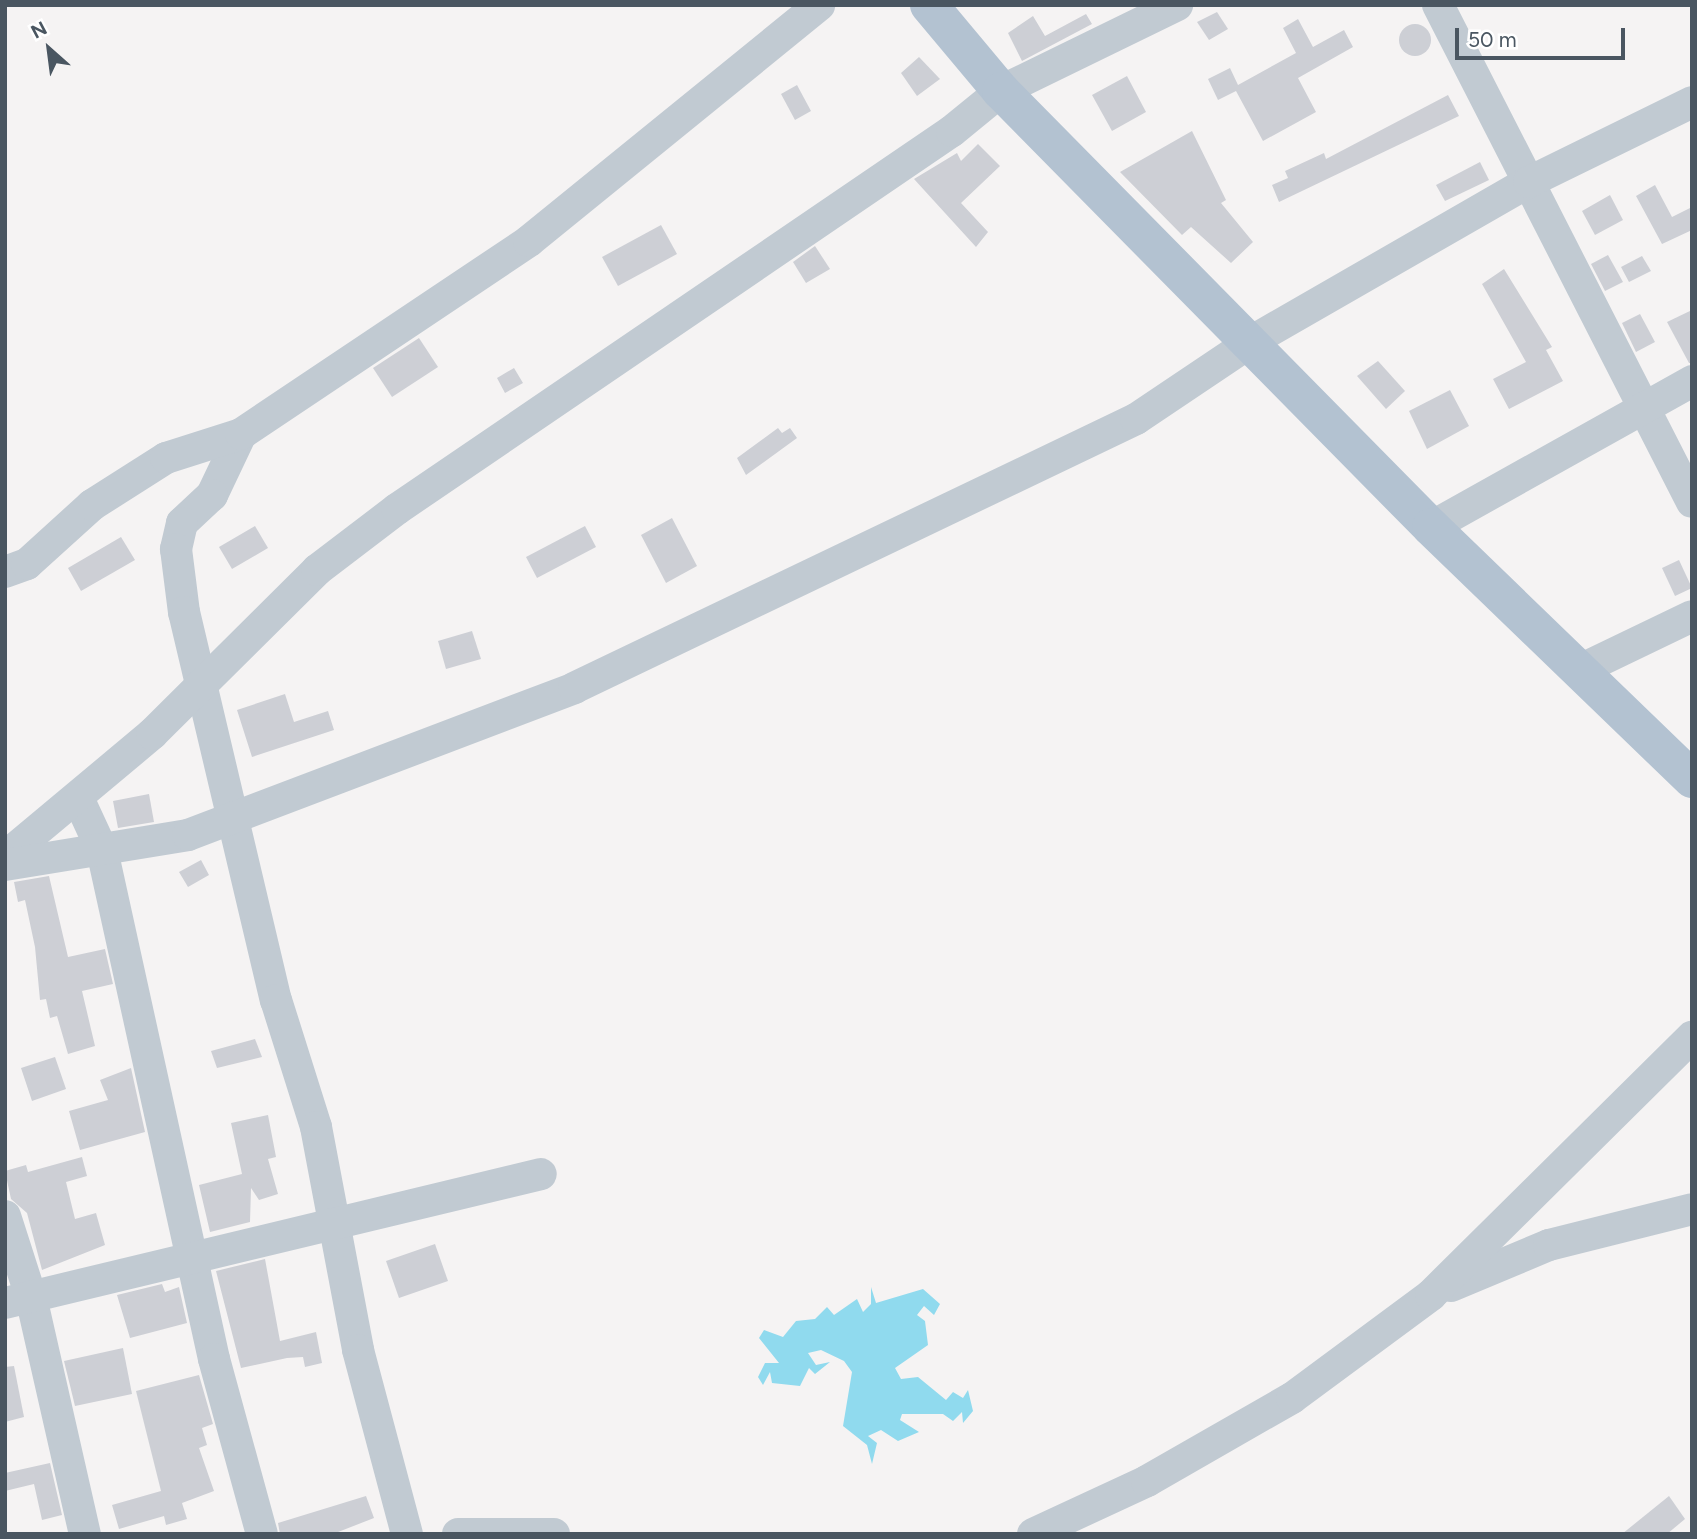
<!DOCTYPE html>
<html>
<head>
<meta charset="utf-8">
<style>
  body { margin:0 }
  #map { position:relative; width:1697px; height:1539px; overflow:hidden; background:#f5f3f3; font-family:Figtree,sans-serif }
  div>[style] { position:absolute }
  .water>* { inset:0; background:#90daee }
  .building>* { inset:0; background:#cdcfd5 }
  .round { border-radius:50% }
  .minor>* { height:32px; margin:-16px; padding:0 16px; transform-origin:16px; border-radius:16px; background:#c1cad2 }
  .major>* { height:38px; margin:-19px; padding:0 19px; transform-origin:19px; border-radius:19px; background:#b3c2d1 }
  span { translate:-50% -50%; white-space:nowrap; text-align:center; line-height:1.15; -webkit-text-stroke:5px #fff; paint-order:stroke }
  .frame { position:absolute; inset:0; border:7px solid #4a5661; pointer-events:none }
  .north { position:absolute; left:14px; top:14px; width:70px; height:70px; -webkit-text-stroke:5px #fff; paint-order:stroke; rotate:332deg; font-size:19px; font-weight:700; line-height:28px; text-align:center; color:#4a5661 }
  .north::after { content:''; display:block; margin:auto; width:24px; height:32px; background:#4a5661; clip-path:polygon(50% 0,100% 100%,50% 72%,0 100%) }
  .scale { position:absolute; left:1455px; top:28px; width:170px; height:32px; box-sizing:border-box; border:4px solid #4a5661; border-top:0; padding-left:9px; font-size:21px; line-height:24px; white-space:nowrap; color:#4a5661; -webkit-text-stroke:5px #fff; paint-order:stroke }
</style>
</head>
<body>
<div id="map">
  <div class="water">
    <div style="clip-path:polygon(871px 1287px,876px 1303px,923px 1289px,940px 1304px,934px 1315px,924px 1306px,917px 1315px,925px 1321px,928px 1345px,895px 1368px,901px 1379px,918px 1377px,946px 1400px,953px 1392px,963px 1398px,968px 1390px,973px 1411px,963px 1423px,962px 1412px,953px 1421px,943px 1414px,902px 1414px,900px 1420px,919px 1432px,898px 1441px,881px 1430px,868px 1436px,877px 1443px,872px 1464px,867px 1445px,843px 1426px,852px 1372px,844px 1361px,821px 1350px,808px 1353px,816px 1365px,830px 1362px,815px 1374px,809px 1368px,800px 1386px,772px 1383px,770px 1372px,763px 1385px,758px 1377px,765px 1363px,779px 1363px,759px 1338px,764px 1330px,783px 1337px,796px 1321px,815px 1319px,827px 1307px,834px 1315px,857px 1299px,863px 1312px,871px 1304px)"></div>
  </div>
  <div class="building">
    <div style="clip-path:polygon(1217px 12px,1228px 29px,1209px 40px,1197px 22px)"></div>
    <div style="clip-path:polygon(1086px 14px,1092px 24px,1022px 61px,1008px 33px,1033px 16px,1045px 36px)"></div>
    <div style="clip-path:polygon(1298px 19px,1313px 47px,1344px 30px,1353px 47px,1298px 78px,1316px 112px,1263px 141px,1236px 91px,1218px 100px,1208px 79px,1230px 68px,1238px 85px,1296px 53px,1283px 28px)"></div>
    <div class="round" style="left:1399px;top:24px;width:32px;height:32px"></div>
    <div style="clip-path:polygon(919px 57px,940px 79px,917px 96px,901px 73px)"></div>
    <div style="clip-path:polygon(1127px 76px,1146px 112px,1112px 131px,1092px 95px)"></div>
    <div style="clip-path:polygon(797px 85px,811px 111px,795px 120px,781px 94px)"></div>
    <div style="clip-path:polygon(1448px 95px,1459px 116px,1279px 202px,1272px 185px,1288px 178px,1285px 171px,1324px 153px,1326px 159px)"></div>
    <div style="clip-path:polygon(1192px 131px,1226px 200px,1221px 203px,1253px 242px,1231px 263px,1191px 227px,1182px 235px,1120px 172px)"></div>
    <div style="clip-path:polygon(978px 144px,1000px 166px,961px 203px,988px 232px,976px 247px,914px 179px,957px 153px,961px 161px)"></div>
    <div style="clip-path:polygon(1480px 162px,1489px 180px,1445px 201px,1436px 185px)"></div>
    <div style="clip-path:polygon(1655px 185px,1672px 217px,1692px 207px,1692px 230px,1662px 244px,1636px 196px)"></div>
    <div style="clip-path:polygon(1610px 195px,1623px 220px,1595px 235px,1582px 211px)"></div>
    <div style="clip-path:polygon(661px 225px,677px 254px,618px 286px,602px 257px)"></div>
    <div style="clip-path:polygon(815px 246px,830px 269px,806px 283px,793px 262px)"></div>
    <div style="clip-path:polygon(1608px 255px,1623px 282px,1605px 291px,1591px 264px)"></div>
    <div style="clip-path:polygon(1642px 256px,1651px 271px,1629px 282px,1621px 267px)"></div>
    <div style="clip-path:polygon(1504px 269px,1552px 347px,1546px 350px,1563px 381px,1509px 409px,1493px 379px,1526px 362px,1482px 284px)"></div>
    <div style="clip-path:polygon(1692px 310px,1692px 363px,1689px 363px,1667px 322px)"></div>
    <div style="clip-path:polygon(1640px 314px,1655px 342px,1636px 352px,1622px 323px)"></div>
    <div style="clip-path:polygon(419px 338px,438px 367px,392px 397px,373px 368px)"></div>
    <div style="clip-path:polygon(1378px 361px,1405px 391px,1386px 409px,1357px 376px)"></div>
    <div style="clip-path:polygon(514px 368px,523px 383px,505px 393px,497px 378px)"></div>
    <div style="clip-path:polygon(1450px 390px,1469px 426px,1427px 449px,1409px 411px)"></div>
    <div style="clip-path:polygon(778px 428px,782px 433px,790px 428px,797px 438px,746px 475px,737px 458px)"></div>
    <div style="clip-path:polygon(672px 518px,697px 566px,666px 583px,641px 535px)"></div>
    <div style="clip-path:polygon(255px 526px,268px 548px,232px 569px,219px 547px)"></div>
    <div style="clip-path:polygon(585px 526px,596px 547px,537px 578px,526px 557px)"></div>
    <div style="clip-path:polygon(121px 537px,135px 560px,81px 591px,68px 568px)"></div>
    <div style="clip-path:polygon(1679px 560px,1692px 588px,1675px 596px,1662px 568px)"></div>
    <div style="clip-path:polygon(472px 631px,481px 659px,446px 669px,438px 641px)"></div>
    <div style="clip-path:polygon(285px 694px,294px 722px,328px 711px,334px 730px,252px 757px,237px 710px)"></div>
    <div style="clip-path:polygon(149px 794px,154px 822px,118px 828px,113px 801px)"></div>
    <div style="clip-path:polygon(201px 860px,209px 875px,188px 887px,179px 872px)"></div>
    <div style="clip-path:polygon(49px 876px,68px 957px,105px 949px,113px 984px,82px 991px,95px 1046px,68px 1054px,57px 1016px,50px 1018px,46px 999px,40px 1000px,35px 947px,25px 900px,18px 902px,14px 882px)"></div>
    <div style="clip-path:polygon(255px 1039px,262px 1057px,217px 1068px,211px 1051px)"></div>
    <div style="clip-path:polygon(55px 1057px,66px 1089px,32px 1101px,21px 1068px)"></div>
    <div style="clip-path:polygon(131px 1068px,145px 1132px,80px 1150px,69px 1111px,108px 1100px,100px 1080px)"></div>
    <div style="clip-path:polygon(268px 1115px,276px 1157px,268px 1159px,278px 1194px,259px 1200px,251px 1188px,250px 1222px,210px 1232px,199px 1185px,242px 1174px,231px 1123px)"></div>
    <div style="clip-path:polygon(82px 1157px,87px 1176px,66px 1182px,75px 1219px,96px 1213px,105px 1245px,42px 1270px,27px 1213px,11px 1199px,5px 1171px,26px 1165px,28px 1172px)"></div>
    <div style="clip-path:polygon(435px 1244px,448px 1281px,399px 1298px,386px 1261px)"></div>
    <div style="clip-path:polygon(265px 1259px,280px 1341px,316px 1332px,322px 1363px,305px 1367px,303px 1357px,287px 1358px,241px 1368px,216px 1271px)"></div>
    <div style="clip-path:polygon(162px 1284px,165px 1292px,179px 1287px,187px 1323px,130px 1338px,117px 1295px)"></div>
    <div style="clip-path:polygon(123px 1348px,132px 1394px,75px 1406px,64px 1361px)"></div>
    <div style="clip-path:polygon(14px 1366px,24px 1417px,5px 1422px,5px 1367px)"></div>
    <div style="clip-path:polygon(199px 1375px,213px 1424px,202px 1428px,207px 1445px,199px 1448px,214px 1491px,182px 1503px,187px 1519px,166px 1525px,164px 1516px,119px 1529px,112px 1505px,161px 1491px,136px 1391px)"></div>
    <div style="clip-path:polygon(50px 1463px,62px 1515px,42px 1520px,34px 1484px,5px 1491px,5px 1473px)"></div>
    <div style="clip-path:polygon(366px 1496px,374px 1518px,333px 1534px,280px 1534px,278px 1523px)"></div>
    <div style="clip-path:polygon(1669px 1496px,1685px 1519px,1667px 1534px,1622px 1534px)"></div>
  </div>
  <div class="minor">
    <div style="left:1438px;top:5px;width:558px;rotate:62.93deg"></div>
    <div style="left:241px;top:434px;width:68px;rotate:115.4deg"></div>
    <div style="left:212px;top:495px;width:41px;rotate:137deg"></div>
    <div style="left:182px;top:523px;width:27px;rotate:103deg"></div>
    <div style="left:176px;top:549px;width:64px;rotate:82.8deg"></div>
    <div style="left:184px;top:612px;width:399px;rotate:76.7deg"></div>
    <div style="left:276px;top:1000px;width:133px;rotate:72.5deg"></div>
    <div style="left:316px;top:1127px;width:227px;rotate:79.3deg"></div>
    <div style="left:358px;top:1350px;width:190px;rotate:75.1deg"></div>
    <div style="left:1431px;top:527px;width:299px;rotate:-29.2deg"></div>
    <div style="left:5px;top:572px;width:23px;rotate:-20deg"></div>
    <div style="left:27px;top:564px;width:88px;rotate:-42.2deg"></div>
    <div style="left:92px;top:505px;width:88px;rotate:-32.4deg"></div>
    <div style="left:166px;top:458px;width:79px;rotate:-17.7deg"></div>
    <div style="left:241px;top:434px;width:347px;rotate:-33.8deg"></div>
    <div style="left:529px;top:241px;width:374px;rotate:-39.1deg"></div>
    <div style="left:1580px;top:670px;width:124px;rotate:-25.7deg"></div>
    <div style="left:78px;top:798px;width:57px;rotate:65.2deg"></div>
    <div style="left:102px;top:850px;width:521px;rotate:77.59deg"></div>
    <div style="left:214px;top:1359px;width:181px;rotate:74.7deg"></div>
    <div style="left:5px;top:857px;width:192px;rotate:-39.9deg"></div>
    <div style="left:152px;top:734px;width:233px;rotate:-44.8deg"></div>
    <div style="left:317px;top:570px;width:101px;rotate:-37.3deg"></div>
    <div style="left:397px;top:509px;width:671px;rotate:-34.26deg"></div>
    <div style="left:952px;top:131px;width:63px;rotate:-39.2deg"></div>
    <div style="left:1001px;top:91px;width:196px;rotate:-26deg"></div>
    <div style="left:5px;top:865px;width:185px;rotate:-9.3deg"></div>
    <div style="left:188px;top:835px;width:413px;rotate:-20.8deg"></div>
    <div style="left:574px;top:688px;width:623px;rotate:-25.58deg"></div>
    <div style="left:1136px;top:419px;width:140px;rotate:-33.9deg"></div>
    <div style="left:1252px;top:341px;width:319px;rotate:-29.9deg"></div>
    <div style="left:1529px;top:182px;width:182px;rotate:-26.1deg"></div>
    <div style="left:5px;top:1216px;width:85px;rotate:72.2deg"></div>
    <div style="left:31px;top:1297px;width:243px;rotate:77.2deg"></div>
    <div style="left:1451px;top:1286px;width:106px;rotate:-22.7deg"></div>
    <div style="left:1549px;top:1245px;width:147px;rotate:-14.1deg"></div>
    <div style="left:5px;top:1303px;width:551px;rotate:-13.53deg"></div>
    <div style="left:458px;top:1534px;width:96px"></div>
    <div style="left:1033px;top:1534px;width:126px;rotate:-24.9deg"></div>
    <div style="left:1147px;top:1481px;width:167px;rotate:-29.8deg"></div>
    <div style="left:1292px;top:1398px;width:173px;rotate:-36.5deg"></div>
    <div style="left:1431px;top:1295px;width:367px;rotate:-44.7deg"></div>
  </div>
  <div class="major">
    <div style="left:929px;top:5px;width:112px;rotate:50.1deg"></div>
    <div style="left:1001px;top:91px;width:612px;rotate:45.4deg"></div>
    <div style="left:1431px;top:527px;width:363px;rotate:44deg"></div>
  </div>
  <div class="frame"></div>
  <div class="north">N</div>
  <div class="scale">50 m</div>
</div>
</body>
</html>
